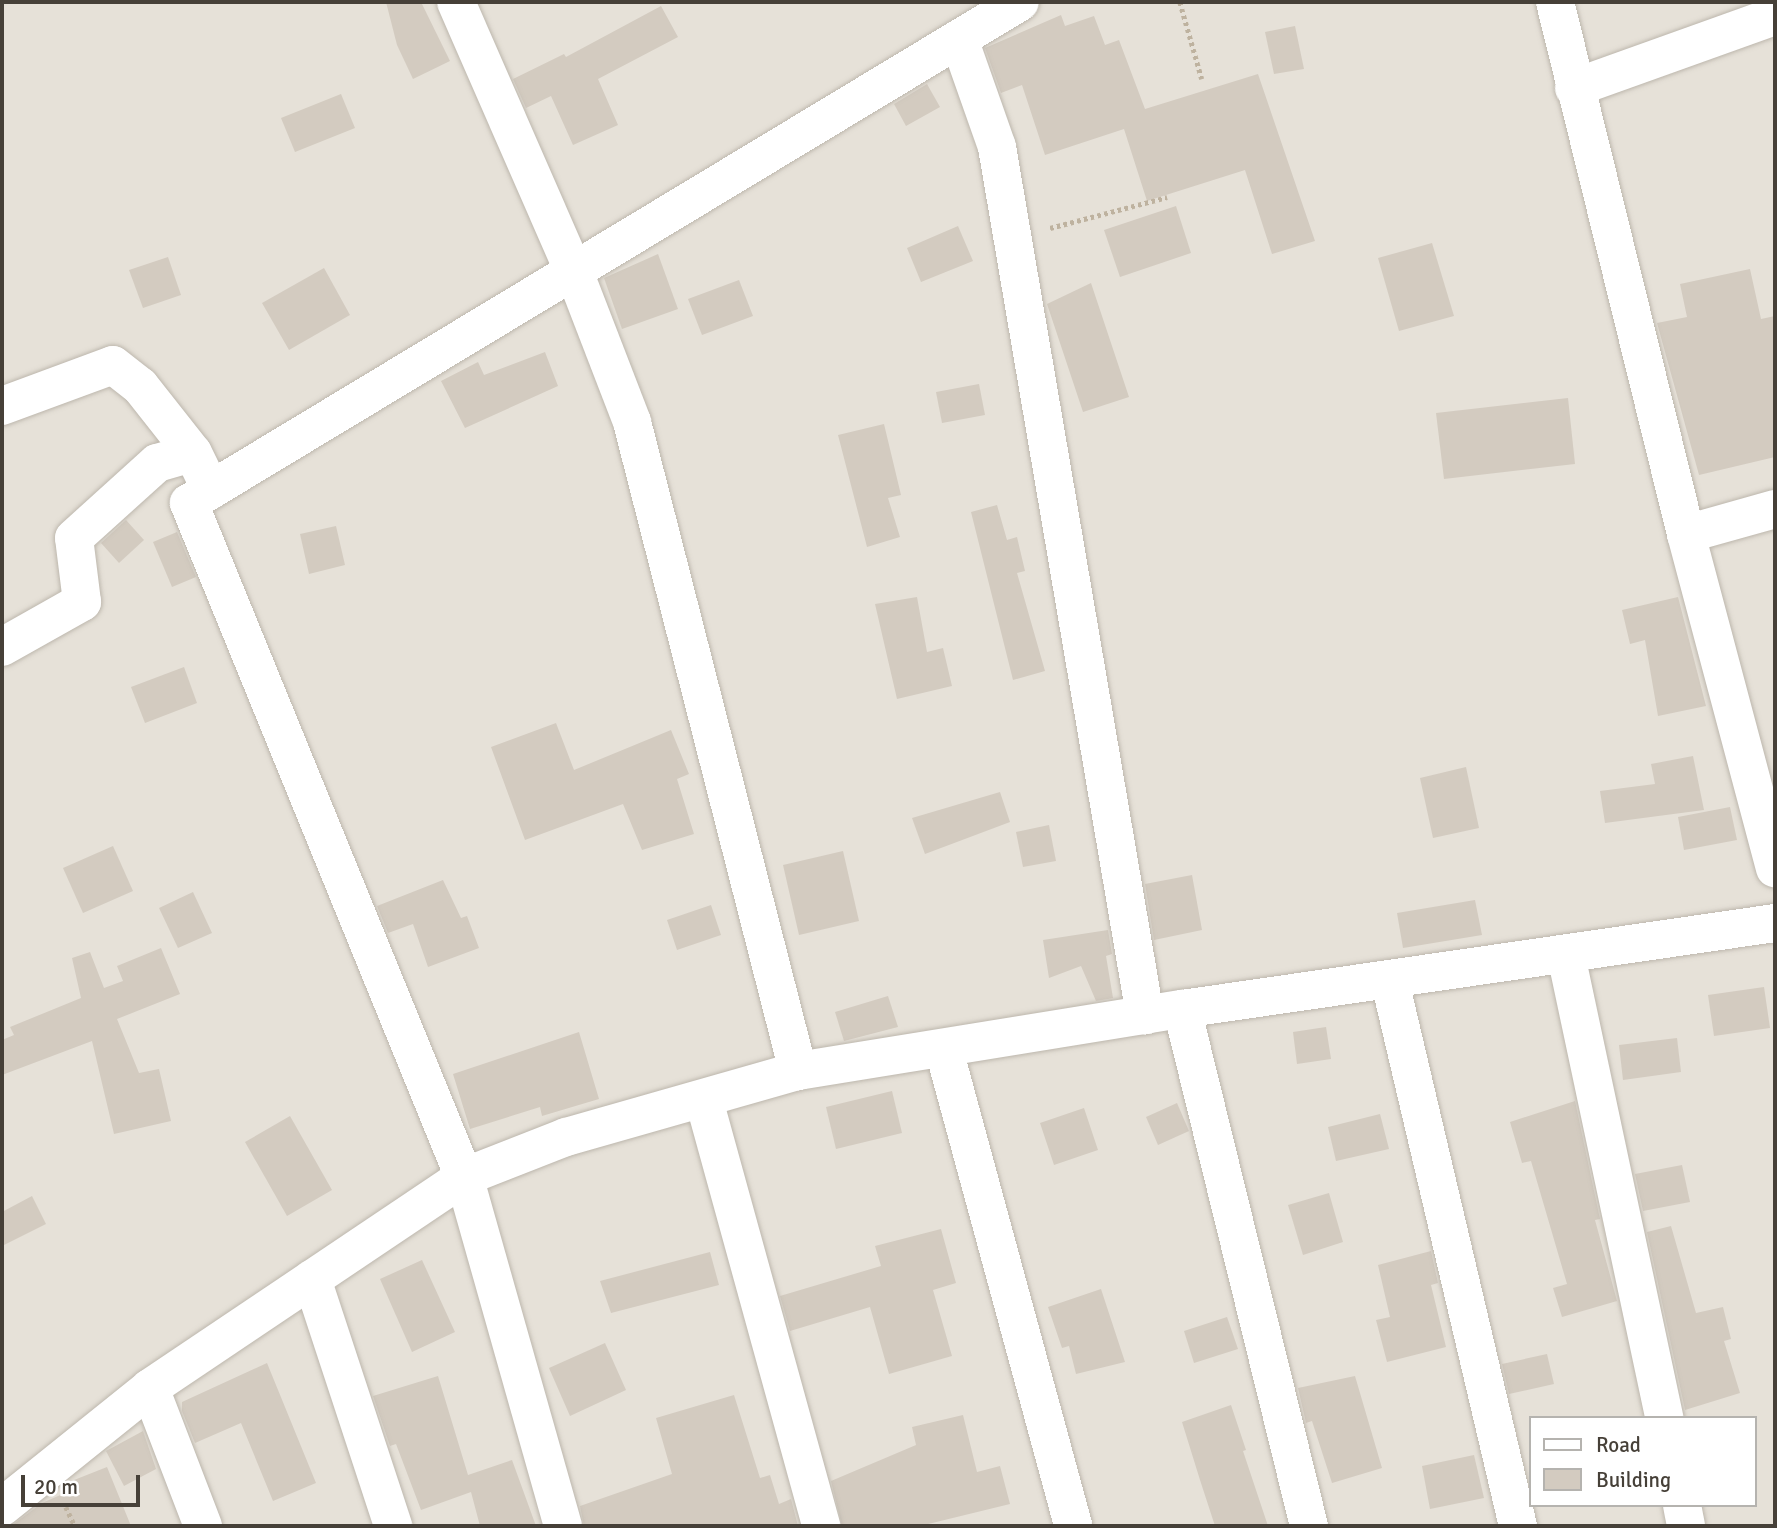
<!DOCTYPE html>
<html>
<head>
<meta charset="utf-8">
<style>
  body { margin:0 }
  #map { position:relative; width:1777px; height:1528px; overflow:hidden; background:#f3f0e9; font-family:Signika,sans-serif }
  div>[style] { position:absolute }
  .residential>* { inset:0; background:#e6e1d8 }
  .building>* { inset:0; background:#d3cbc0 }
  .path>* { height:4.5px; margin-top:-2.25px; transform-origin:0; background:repeating-linear-gradient(90deg,#beb29f 0 3.5px,transparent 0 7px) }
  .roads { filter:drop-shadow(0 0 2px #bdb7ad) drop-shadow(0 0 2px #bdb7ad) }
  .minor>* { height:38px; margin:-19px; padding:0 19px; transform-origin:19px; border-radius:19px; background:#fff }
  span { translate:-50% -50%; white-space:nowrap; text-align:center; line-height:1.15; -webkit-text-stroke:6px #fff; paint-order:stroke }
  .frame { position:absolute; inset:0; border:4px solid #464038; pointer-events:none }
  .legend { position:absolute; left:1529px; top:1416px; width:228px; height:91px; box-sizing:border-box; background:#fff; border:2px solid #b5b3af; margin:0; padding:9px 12px; list-style:none; font-size:21px; color:#464038 }
  .legend li { display:flex; align-items:center; gap:14px; height:35px }
  .legend b { width:35px; border:2px solid #b5b3af }
  .scale { position:absolute; left:21px; top:1475px; width:119px; height:32px; box-sizing:border-box; border:4px solid #464038; border-top:0; padding-left:9px; font-size:21px; line-height:24px; white-space:nowrap; color:#464038; -webkit-text-stroke:5px #fff; paint-order:stroke }
</style>
</head>
<body>
<div id="map">
  <div class="residential">
    <div style="clip-path:polygon(evenodd,2px 2px,1775px 2px,1775px 1526px,2px 1526px,2px 2px,1530px 1418px,1754px 1418px,1754px 1505px,1530px 1505px,1530px 1418px)"></div>
  </div>
  <div class="building">
    <div style="clip-path:polygon(386px 2px,421px 2px,450px 61px,413px 79px,397px 45px)"></div>
    <div style="clip-path:polygon(661px 6px,678px 37px,598px 79px,618px 125px,573px 145px,551px 96px,526px 108px,513px 79px,564px 54px,566px 57px)"></div>
    <div style="clip-path:polygon(1061px 15px,1065px 26px,1094px 16px,1105px 45px,1119px 40px,1145px 109px,1258px 74px,1315px 241px,1272px 254px,1245px 170px,1147px 201px,1124px 129px,1045px 155px,1022px 85px,1001px 93px,985px 48px)"></div>
    <div style="clip-path:polygon(1295px 26px,1304px 69px,1274px 74px,1265px 32px)"></div>
    <div style="clip-path:polygon(927px 84px,940px 107px,906px 126px,894px 104px)"></div>
    <div style="clip-path:polygon(341px 94px,355px 128px,295px 152px,281px 118px)"></div>
    <div style="clip-path:polygon(1176px 206px,1191px 253px,1120px 277px,1104px 230px)"></div>
    <div style="clip-path:polygon(958px 226px,973px 261px,921px 282px,907px 248px)"></div>
    <div style="clip-path:polygon(1432px 243px,1454px 316px,1399px 331px,1378px 258px)"></div>
    <div style="clip-path:polygon(658px 254px,678px 309px,622px 329px,604px 278px)"></div>
    <div style="clip-path:polygon(168px 257px,181px 295px,143px 308px,129px 270px)"></div>
    <div style="clip-path:polygon(324px 268px,350px 315px,289px 350px,262px 303px)"></div>
    <div style="clip-path:polygon(1750px 269px,1761px 319px,1775px 316px,1775px 457px,1699px 475px,1657px 323px,1687px 317px,1680px 284px)"></div>
    <div style="clip-path:polygon(739px 280px,753px 316px,702px 335px,688px 299px)"></div>
    <div style="clip-path:polygon(1091px 283px,1129px 397px,1083px 412px,1047px 304px)"></div>
    <div style="clip-path:polygon(545px 352px,558px 386px,465px 428px,441px 381px,478px 362px,484px 375px)"></div>
    <div style="clip-path:polygon(979px 384px,985px 415px,942px 423px,936px 392px)"></div>
    <div style="clip-path:polygon(1568px 398px,1575px 464px,1444px 479px,1436px 413px)"></div>
    <div style="clip-path:polygon(884px 424px,901px 495px,888px 498px,900px 537px,867px 547px,838px 435px)"></div>
    <div style="clip-path:polygon(997px 505px,1007px 540px,1017px 537px,1025px 571px,1017px 573px,1045px 671px,1013px 680px,971px 512px)"></div>
    <div style="clip-path:polygon(126px 520px,144px 540px,119px 563px,101px 543px)"></div>
    <div style="clip-path:polygon(336px 526px,345px 565px,309px 574px,300px 534px)"></div>
    <div style="clip-path:polygon(177px 532px,196px 577px,172px 587px,153px 542px)"></div>
    <div style="clip-path:polygon(917px 597px,927px 652px,943px 648px,952px 686px,897px 699px,875px 604px)"></div>
    <div style="clip-path:polygon(1678px 597px,1706px 706px,1658px 716px,1645px 640px,1630px 644px,1622px 610px)"></div>
    <div style="clip-path:polygon(184px 667px,197px 703px,145px 723px,131px 687px)"></div>
    <div style="clip-path:polygon(556px 723px,574px 770px,671px 730px,689px 774px,677px 779px,694px 834px,642px 850px,623px 804px,525px 840px,491px 747px)"></div>
    <div style="clip-path:polygon(1693px 756px,1704px 810px,1605px 823px,1600px 791px,1655px 784px,1651px 764px)"></div>
    <div style="clip-path:polygon(1466px 767px,1479px 828px,1433px 838px,1420px 778px)"></div>
    <div style="clip-path:polygon(1000px 792px,1010px 822px,925px 854px,912px 818px)"></div>
    <div style="clip-path:polygon(1730px 807px,1737px 840px,1684px 850px,1678px 817px)"></div>
    <div style="clip-path:polygon(1049px 825px,1056px 861px,1023px 867px,1016px 832px)"></div>
    <div style="clip-path:polygon(113px 846px,133px 891px,83px 913px,63px 868px)"></div>
    <div style="clip-path:polygon(843px 851px,859px 921px,799px 935px,783px 865px)"></div>
    <div style="clip-path:polygon(1192px 875px,1202px 930px,1154px 940px,1145px 884px)"></div>
    <div style="clip-path:polygon(443px 880px,461px 918px,467px 916px,479px 948px,428px 967px,413px 924px,388px 933px,377px 906px)"></div>
    <div style="clip-path:polygon(193px 892px,212px 933px,178px 948px,159px 908px)"></div>
    <div style="clip-path:polygon(1475px 900px,1482px 935px,1403px 948px,1397px 913px)"></div>
    <div style="clip-path:polygon(711px 905px,721px 935px,677px 950px,667px 920px)"></div>
    <div style="clip-path:polygon(1108px 930px,1112px 954px,1106px 956px,1113px 998px,1096px 1001px,1081px 966px,1049px 978px,1043px 940px)"></div>
    <div style="clip-path:polygon(161px 948px,180px 994px,117px 1019px,139px 1073px,159px 1069px,171px 1121px,114px 1134px,92px 1041px,2px 1075px,2px 1040px,14px 1035px,10px 1027px,81px 998px,72px 958px,90px 952px,104px 988px,123px 981px,117px 966px)"></div>
    <div style="clip-path:polygon(1764px 987px,1770px 1028px,1714px 1036px,1708px 995px)"></div>
    <div style="clip-path:polygon(888px 996px,898px 1027px,844px 1041px,835px 1012px)"></div>
    <div style="clip-path:polygon(1326px 1027px,1331px 1059px,1297px 1064px,1293px 1032px)"></div>
    <div style="clip-path:polygon(579px 1032px,599px 1099px,542px 1116px,540px 1107px,470px 1129px,453px 1074px)"></div>
    <div style="clip-path:polygon(1677px 1038px,1681px 1072px,1623px 1080px,1619px 1045px)"></div>
    <div style="clip-path:polygon(892px 1091px,902px 1133px,836px 1149px,826px 1107px)"></div>
    <div style="clip-path:polygon(1575px 1101px,1600px 1219px,1595px 1220px,1617px 1301px,1562px 1317px,1553px 1288px,1567px 1284px,1531px 1161px,1522px 1163px,1510px 1122px)"></div>
    <div style="clip-path:polygon(1177px 1103px,1189px 1131px,1158px 1145px,1146px 1117px)"></div>
    <div style="clip-path:polygon(1084px 1108px,1098px 1150px,1054px 1165px,1040px 1123px)"></div>
    <div style="clip-path:polygon(1380px 1114px,1389px 1149px,1336px 1161px,1328px 1127px)"></div>
    <div style="clip-path:polygon(290px 1116px,332px 1190px,287px 1216px,245px 1142px)"></div>
    <div style="clip-path:polygon(1682px 1165px,1690px 1202px,1643px 1211px,1635px 1174px)"></div>
    <div style="clip-path:polygon(1329px 1193px,1343px 1242px,1303px 1255px,1288px 1205px)"></div>
    <div style="clip-path:polygon(32px 1196px,46px 1224px,2px 1246px,2px 1212px)"></div>
    <div style="clip-path:polygon(1671px 1226px,1696px 1313px,1723px 1307px,1731px 1339px,1724px 1341px,1740px 1393px,1685px 1410px,1647px 1232px)"></div>
    <div style="clip-path:polygon(941px 1229px,956px 1283px,933px 1290px,952px 1356px,889px 1374px,870px 1307px,790px 1331px,780px 1296px,881px 1266px,875px 1246px)"></div>
    <div style="clip-path:polygon(1431px 1251px,1438px 1283px,1431px 1285px,1446px 1347px,1387px 1362px,1376px 1320px,1390px 1317px,1378px 1265px)"></div>
    <div style="clip-path:polygon(710px 1252px,719px 1285px,611px 1313px,600px 1281px)"></div>
    <div style="clip-path:polygon(422px 1260px,455px 1332px,412px 1352px,380px 1279px)"></div>
    <div style="clip-path:polygon(1101px 1289px,1125px 1362px,1076px 1374px,1069px 1346px,1062px 1348px,1048px 1307px)"></div>
    <div style="clip-path:polygon(1227px 1317px,1238px 1349px,1194px 1363px,1184px 1331px)"></div>
    <div style="clip-path:polygon(605px 1343px,626px 1390px,570px 1416px,549px 1368px)"></div>
    <div style="clip-path:polygon(1547px 1354px,1554px 1384px,1509px 1394px,1502px 1364px)"></div>
    <div style="clip-path:polygon(267px 1363px,316px 1483px,273px 1501px,241px 1423px,195px 1443px,182px 1411px,182px 1402px)"></div>
    <div style="clip-path:polygon(438px 1376px,468px 1475px,512px 1460px,536px 1526px,480px 1526px,471px 1492px,421px 1510px,396px 1444px,390px 1446px,373px 1396px)"></div>
    <div style="clip-path:polygon(1355px 1376px,1382px 1468px,1332px 1483px,1312px 1421px,1306px 1423px,1298px 1388px)"></div>
    <div style="clip-path:polygon(734px 1395px,760px 1478px,770px 1475px,779px 1504px,791px 1499px,798px 1526px,584px 1526px,580px 1506px,672px 1474px,656px 1418px)"></div>
    <div style="clip-path:polygon(1231px 1405px,1246px 1450px,1243px 1451px,1268px 1526px,1215px 1526px,1200px 1480px,1182px 1422px)"></div>
    <div style="clip-path:polygon(963px 1415px,977px 1472px,1000px 1466px,1010px 1504px,920px 1526px,842px 1526px,831px 1481px,916px 1445px,912px 1427px)"></div>
    <div style="clip-path:polygon(143px 1431px,156px 1469px,124px 1486px,106px 1451px)"></div>
    <div style="clip-path:polygon(1474px 1455px,1484px 1498px,1430px 1509px,1422px 1466px)"></div>
    <div style="clip-path:polygon(107px 1467px,131px 1526px,11px 1526px,42px 1503px,72px 1490px,69px 1482px)"></div>
  </div>
  <div class="path">
    <div style="left:1180px;top:2px;width:80px;rotate:74.1deg"></div>
    <div style="left:1050px;top:228px;width:121px;rotate:-14.8deg"></div>
    <div style="left:66px;top:1507px;width:21px;rotate:65deg"></div>
  </div>
  <div class="roads">
    <div class="minor">
      <div style="left:456px;top:2px;width:297px;rotate:66.4deg"></div>
      <div style="left:575px;top:274px;width:159px;rotate:68.9deg"></div>
      <div style="left:632px;top:422px;width:670px;rotate:75.65deg"></div>
      <div style="left:1555px;top:2px;width:548px;rotate:76.17deg"></div>
      <div style="left:1686px;top:534px;width:346px;rotate:75.1deg"></div>
      <div style="left:959px;top:39px;width:114px;rotate:70.6deg"></div>
      <div style="left:997px;top:147px;width:881px;rotate:80.32deg"></div>
      <div style="left:1574px;top:88px;width:214px;rotate:-19.7deg"></div>
      <div style="left:2px;top:406px;width:118px;rotate:-20.3deg"></div>
      <div style="left:113px;top:365px;width:34px;rotate:38deg"></div>
      <div style="left:140px;top:386px;width:85px;rotate:51.7deg"></div>
      <div style="left:1686px;top:534px;width:92px;rotate:-15.7deg"></div>
      <div style="left:2px;top:647px;width:92px;rotate:-29.4deg"></div>
      <div style="left:82px;top:602px;width:64px;rotate:-97.1deg"></div>
      <div style="left:74px;top:538px;width:112px;rotate:-42.1deg"></div>
      <div style="left:157px;top:463px;width:37px;rotate:-16deg"></div>
      <div style="left:193px;top:453px;width:41px;rotate:64.1deg"></div>
      <div style="left:1566px;top:955px;width:473px;rotate:78deg"></div>
      <div style="left:1390px;top:982px;width:559px;rotate:76.76deg"></div>
      <div style="left:1182px;top:1009px;width:532px;rotate:76.2deg"></div>
      <div style="left:944px;top:1050px;width:493px;rotate:74.8deg"></div>
      <div style="left:704px;top:1100px;width:442px;rotate:74.6deg"></div>
      <div style="left:312px;top:1279px;width:260px;rotate:71.8deg"></div>
      <div style="left:150px;top:1388px;width:148px;rotate:69deg"></div>
      <div style="left:1682px;top:1505px;width:21px;rotate:79deg"></div>
      <div style="left:2px;top:1507px;width:190px;rotate:-38.8deg"></div>
      <div style="left:150px;top:1388px;width:378px;rotate:-33.9deg"></div>
      <div style="left:464px;top:1177px;width:110px;rotate:-21.4deg"></div>
      <div style="left:566px;top:1137px;width:241px;rotate:-15.9deg"></div>
      <div style="left:798px;top:1071px;width:389px;rotate:-9.2deg"></div>
      <div style="left:1182px;top:1009px;width:599px;rotate:-8.25deg"></div>
      <div style="left:563px;top:1526px;width:363px;rotate:-105.8deg"></div>
      <div style="left:464px;top:1177px;width:728px;rotate:-112.2deg"></div>
      <div style="left:189px;top:503px;width:970px;rotate:-31.09deg"></div>
    </div>
  </div>
  <div class="frame"></div>
  <ul class="legend">
  <li><b style="height:9px;background:#fff"></b>Road</li>
  <li><b style="height:19px;background:#d3cbc0"></b>Building</li>
  </ul>
  <div class="scale">20 m</div>
</div>
</body>
</html>
